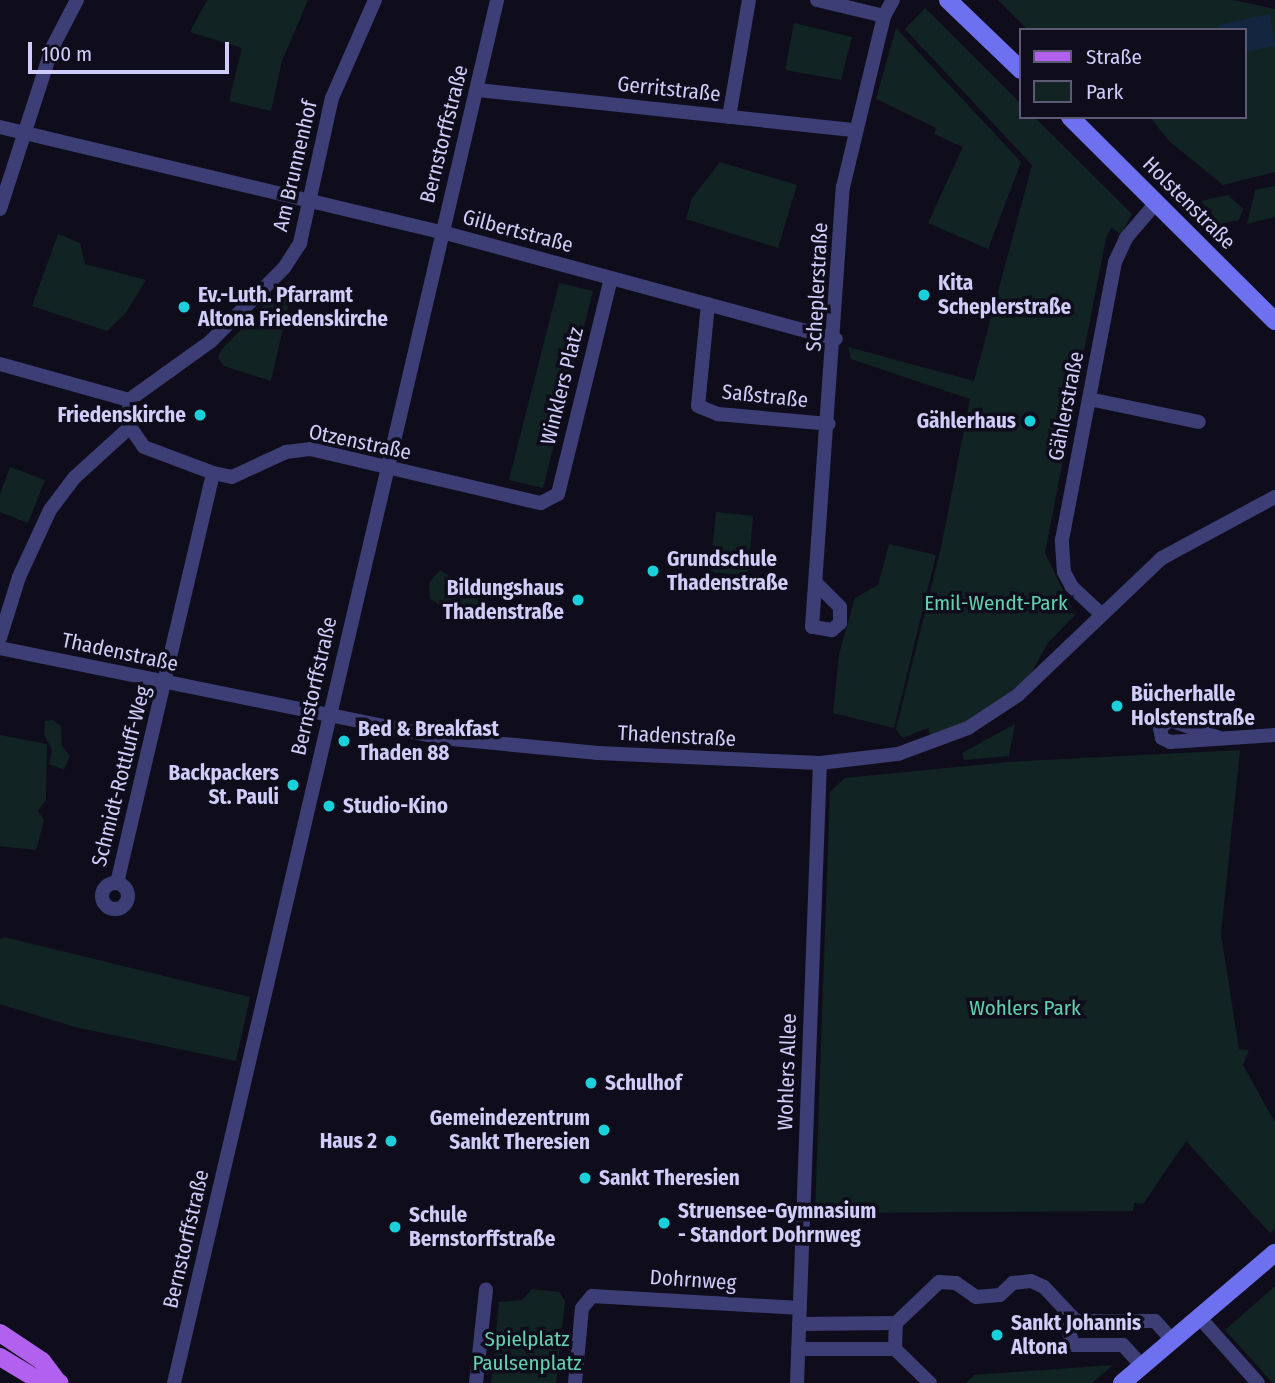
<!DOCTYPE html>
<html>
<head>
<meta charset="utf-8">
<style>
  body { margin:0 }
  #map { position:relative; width:1275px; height:1383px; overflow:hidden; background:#0f0d1b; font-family:"Fira Sans Condensed",sans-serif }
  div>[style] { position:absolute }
  .green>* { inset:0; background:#112423 }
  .water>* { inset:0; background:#12263f }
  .minor>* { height:14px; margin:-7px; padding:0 7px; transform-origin:7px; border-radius:7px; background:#3d3e75 }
  .minor>.ring { margin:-7px; padding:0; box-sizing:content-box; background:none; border:14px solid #3d3e75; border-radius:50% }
  .secondary>* { height:18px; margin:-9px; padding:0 9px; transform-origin:9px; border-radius:9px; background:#6e71ef }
  .primary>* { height:18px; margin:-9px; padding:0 9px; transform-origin:9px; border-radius:9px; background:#b260ee }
  .dots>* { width:19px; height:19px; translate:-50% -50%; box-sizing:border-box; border:4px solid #0f0d1b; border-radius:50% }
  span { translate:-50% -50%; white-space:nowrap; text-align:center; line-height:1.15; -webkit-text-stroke:7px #0f0d1b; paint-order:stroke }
  .street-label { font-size:21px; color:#d0cdfa }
  .poi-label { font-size:21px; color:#d0cdfa; font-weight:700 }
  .left { translate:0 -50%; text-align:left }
  .right { translate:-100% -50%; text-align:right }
  .park-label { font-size:21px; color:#62d1af }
  .legend { position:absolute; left:1019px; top:28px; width:228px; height:91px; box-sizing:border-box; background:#0f0d1b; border:2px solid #5c5a74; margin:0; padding:9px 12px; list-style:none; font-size:21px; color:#d0cdfa }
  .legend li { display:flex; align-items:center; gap:14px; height:35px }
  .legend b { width:35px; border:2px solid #5c5a74 }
  .scale { position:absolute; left:28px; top:42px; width:201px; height:32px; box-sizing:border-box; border:4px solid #d0cdfa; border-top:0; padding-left:9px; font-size:21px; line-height:24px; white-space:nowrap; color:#d0cdfa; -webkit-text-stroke:5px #0f0d1b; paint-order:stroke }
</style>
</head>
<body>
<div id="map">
  <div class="green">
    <div style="clip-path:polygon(207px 0,308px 0,282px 61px,271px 111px,229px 101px,242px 48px,190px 32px)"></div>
    <div style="clip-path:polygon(998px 0,1233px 0,1275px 9px,1275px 172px,1223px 185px,1169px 141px,1150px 117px,1245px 117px,1245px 30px,1028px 30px)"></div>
    <div style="clip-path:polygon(925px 8px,1021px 104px,1021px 117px,1034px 117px,1132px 214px,1121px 234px,1111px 228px,1106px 238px,1045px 553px,1075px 615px,1048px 643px,1024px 686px,952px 730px,931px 737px,928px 728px,902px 738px,896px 729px,941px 548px,970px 399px,851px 359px,848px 347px,974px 381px,1032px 165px,905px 29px)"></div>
    <div style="clip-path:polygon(794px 23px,852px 37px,841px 80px,785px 70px)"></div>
    <div style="clip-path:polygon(896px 28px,1021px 162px,988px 249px,928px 223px,963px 147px,934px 134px,936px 128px,876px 99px)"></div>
    <div style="clip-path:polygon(720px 162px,797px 185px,778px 248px,686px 219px,692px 198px)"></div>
    <div style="clip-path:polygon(1275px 186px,1275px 217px,1247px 224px,1255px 190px)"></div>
    <div style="clip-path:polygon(1228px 195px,1243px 209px,1239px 220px,1220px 224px,1201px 201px)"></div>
    <div style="clip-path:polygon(58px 234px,80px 243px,85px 264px,146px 280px,125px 314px,107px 331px,32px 306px)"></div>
    <div style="clip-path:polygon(289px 281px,293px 284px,271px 381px,224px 366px,218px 358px,221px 350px)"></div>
    <div style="clip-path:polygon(559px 283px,593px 291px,543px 488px,509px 480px)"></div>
    <div style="clip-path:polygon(10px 467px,45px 480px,28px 523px,0 512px,0 494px)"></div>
    <div style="clip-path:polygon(716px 512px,753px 516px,748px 576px,710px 572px)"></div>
    <div style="clip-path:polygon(889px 544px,936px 555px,894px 728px,833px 713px,839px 654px,855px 598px,878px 585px)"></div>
    <div style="clip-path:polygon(440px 570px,460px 583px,484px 589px,478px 617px,450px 611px,430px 599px,429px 583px)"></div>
    <div style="clip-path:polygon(52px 720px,61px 726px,62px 746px,70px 756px,64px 770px,49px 764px,52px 750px,44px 734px,45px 721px)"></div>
    <div style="clip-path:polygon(1015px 724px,1009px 756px,964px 760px,962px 753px)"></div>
    <div style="clip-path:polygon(0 735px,47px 744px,46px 800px,38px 811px,44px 820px,36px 850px,0 846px)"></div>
    <div style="clip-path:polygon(1240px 750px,1221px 934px,1239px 1049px,1249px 1050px,1243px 1065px,1275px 1122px,1275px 1229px,1270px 1233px,1186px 1141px,1143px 1204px,1134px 1203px,1133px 1211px,815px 1213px,830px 792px,845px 778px,1008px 762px)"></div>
    <div style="clip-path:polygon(4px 937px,250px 997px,236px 1061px,75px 1027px,0 1004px,0 939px)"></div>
    <div style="clip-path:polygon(1275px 1286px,1275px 1383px,1273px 1383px,1225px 1330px)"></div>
    <div style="clip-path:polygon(532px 1289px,559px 1292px,565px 1301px,556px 1383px,491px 1383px,499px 1302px,522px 1300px)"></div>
    <div style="clip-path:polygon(1113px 1365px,1092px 1383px,966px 1383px,974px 1375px)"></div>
  </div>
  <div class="water">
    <div style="clip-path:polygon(1270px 14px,1275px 46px,1245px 52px,1245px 30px,1219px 30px,1218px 25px)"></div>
  </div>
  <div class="minor">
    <div style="left:817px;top:0;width:69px;rotate:13.4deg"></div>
    <div style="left:478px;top:90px;width:379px;rotate:6.1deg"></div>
    <div style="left:729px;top:117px;width:119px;rotate:-80.3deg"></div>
    <div style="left:0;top:127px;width:454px;rotate:13.4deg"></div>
    <div style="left:442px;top:232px;width:408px;rotate:15.2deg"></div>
    <div style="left:0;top:209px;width:169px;rotate:-72.1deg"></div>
    <div style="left:52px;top:48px;width:54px;rotate:-62.5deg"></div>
    <div style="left:708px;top:304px;width:102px;rotate:95.6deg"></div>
    <div style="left:698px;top:406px;width:22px;rotate:22deg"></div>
    <div style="left:718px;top:414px;width:111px;rotate:5.1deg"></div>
    <div style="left:0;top:364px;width:134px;rotate:15.6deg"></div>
    <div style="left:129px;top:400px;width:27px;rotate:88deg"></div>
    <div style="left:130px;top:427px;width:24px;rotate:55deg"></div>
    <div style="left:144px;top:447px;width:74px;rotate:20.6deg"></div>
    <div style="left:213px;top:473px;width:19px;rotate:12deg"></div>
    <div style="left:232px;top:477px;width:60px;rotate:-24.8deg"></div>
    <div style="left:286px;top:452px;width:24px;rotate:-7deg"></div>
    <div style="left:310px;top:449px;width:237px;rotate:13.2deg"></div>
    <div style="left:541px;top:503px;width:19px;rotate:-28deg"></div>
    <div style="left:558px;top:494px;width:222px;rotate:-76.2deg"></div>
    <div style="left:1089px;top:399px;width:112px;rotate:11.8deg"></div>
    <div style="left:129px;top:400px;width:101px;rotate:-35.7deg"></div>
    <div style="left:211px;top:341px;width:103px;rotate:-45deg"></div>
    <div style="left:284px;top:268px;width:30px;rotate:-57deg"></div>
    <div style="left:300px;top:243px;width:148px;rotate:-77.6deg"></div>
    <div style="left:332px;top:98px;width:107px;rotate:-66.3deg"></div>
    <div style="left:816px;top:583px;width:34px;rotate:45deg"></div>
    <div style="left:840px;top:607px;width:16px;rotate:90deg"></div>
    <div style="left:840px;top:623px;width:11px;rotate:139deg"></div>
    <div style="left:832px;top:630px;width:20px;rotate:-171deg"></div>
    <div style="left:812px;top:627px;width:441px;rotate:-86deg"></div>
    <div style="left:843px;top:187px;width:176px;rotate:-76.5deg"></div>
    <div style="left:884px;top:16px;width:18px;rotate:-61deg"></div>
    <div style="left:1101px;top:614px;width:40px;rotate:-137deg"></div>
    <div style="left:1072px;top:587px;width:17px;rotate:-118deg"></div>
    <div style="left:1064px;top:572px;width:32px;rotate:-94deg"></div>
    <div style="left:1062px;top:540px;width:283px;rotate:-79.2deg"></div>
    <div style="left:1115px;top:262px;width:26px;rotate:-65deg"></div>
    <div style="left:1126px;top:238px;width:45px;rotate:-49.5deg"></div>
    <div style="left:0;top:638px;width:64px;rotate:-72.7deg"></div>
    <div style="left:19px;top:577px;width:74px;rotate:-65.2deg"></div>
    <div style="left:50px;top:510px;width:40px;rotate:-53deg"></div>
    <div style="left:74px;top:478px;width:76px;rotate:-42.3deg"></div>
    <div style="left:0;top:648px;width:451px;rotate:11.5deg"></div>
    <div style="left:442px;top:738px;width:157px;rotate:5.5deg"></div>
    <div style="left:598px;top:753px;width:222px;rotate:2.6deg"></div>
    <div style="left:820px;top:763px;width:79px;rotate:-6.6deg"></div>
    <div style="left:898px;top:754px;width:75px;rotate:-20.4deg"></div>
    <div style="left:968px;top:728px;width:60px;rotate:-33.4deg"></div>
    <div style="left:1018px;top:695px;width:199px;rotate:-43.6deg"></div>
    <div style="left:1162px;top:558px;width:128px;rotate:-28.4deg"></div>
    <div style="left:1220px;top:738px;width:53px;rotate:-160.2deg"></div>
    <div style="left:1170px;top:720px;width:13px;rotate:141deg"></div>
    <div style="left:1160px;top:728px;width:10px;rotate:79deg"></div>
    <div style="left:1162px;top:738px;width:9px;rotate:27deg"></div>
    <div style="left:1170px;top:742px;width:105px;rotate:-3.8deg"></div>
    <div style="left:117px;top:883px;width:421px;rotate:-76.8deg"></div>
    <div class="ring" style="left:102px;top:883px;width:12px;height:12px"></div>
    <div style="left:1200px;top:1318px;width:87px;rotate:48.3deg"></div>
    <div style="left:799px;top:1324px;width:97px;rotate:-0.6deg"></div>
    <div style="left:798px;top:1349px;width:97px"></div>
    <div style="left:895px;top:1349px;width:49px;rotate:44.2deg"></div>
    <div style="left:895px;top:1349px;width:26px;rotate:-88deg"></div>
    <div style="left:896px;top:1323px;width:59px;rotate:-43.6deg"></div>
    <div style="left:939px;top:1282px;width:17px;rotate:3deg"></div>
    <div style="left:956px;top:1283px;width:24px;rotate:35deg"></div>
    <div style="left:976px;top:1297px;width:24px;rotate:-5deg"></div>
    <div style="left:1000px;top:1295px;width:18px;rotate:-43deg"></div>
    <div style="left:1013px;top:1283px;width:18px;rotate:-6deg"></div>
    <div style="left:1031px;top:1281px;width:14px;rotate:25deg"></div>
    <div style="left:1044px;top:1287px;width:47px;rotate:46.7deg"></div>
    <div style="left:1142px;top:1366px;width:28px;rotate:-132deg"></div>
    <div style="left:1123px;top:1345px;width:50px;rotate:180deg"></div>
    <div style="left:1073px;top:1345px;width:18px;rotate:-106deg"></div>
    <div style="left:1068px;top:1328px;width:11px;rotate:-41deg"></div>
    <div style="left:1076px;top:1321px;width:79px"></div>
    <div style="left:1155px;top:1321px;width:25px;rotate:48deg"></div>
    <div style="left:174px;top:1383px;width:1420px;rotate:-76.85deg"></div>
    <div style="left:476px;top:1383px;width:94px;rotate:-83.9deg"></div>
    <div style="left:575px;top:1383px;width:75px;rotate:-84.7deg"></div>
    <div style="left:582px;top:1308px;width:16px;rotate:-50deg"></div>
    <div style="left:592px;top:1296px;width:208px;rotate:3.3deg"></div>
    <div style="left:797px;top:1383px;width:620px;rotate:-87.88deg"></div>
  </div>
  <div class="secondary">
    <div style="left:948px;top:0;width:101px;rotate:43.8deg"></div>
    <div style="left:1070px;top:117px;width:289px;rotate:44.9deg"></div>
    <div style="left:1122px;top:1383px;width:201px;rotate:-40.4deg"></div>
  </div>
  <div class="primary">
    <div style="left:0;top:1333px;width:50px;rotate:33.7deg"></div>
    <div style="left:42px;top:1361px;width:25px;rotate:53deg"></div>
    <div style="left:0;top:1357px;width:41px;rotate:31deg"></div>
    <div style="left:35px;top:1378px;width:25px;rotate:11deg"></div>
  </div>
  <div class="dots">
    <div style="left:924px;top:295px;background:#18d1db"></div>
    <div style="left:184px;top:307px;background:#18d1db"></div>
    <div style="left:200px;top:415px;background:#18d1db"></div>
    <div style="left:1030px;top:421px;background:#18d1db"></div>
    <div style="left:653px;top:571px;background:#18d1db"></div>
    <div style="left:578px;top:600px;background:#18d1db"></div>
    <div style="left:1117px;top:706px;background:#18d1db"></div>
    <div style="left:344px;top:741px;background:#18d1db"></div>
    <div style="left:293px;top:785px;background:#18d1db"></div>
    <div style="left:329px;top:806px;background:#18d1db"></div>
    <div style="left:591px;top:1083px;background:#18d1db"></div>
    <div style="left:604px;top:1130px;background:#18d1db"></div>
    <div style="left:391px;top:1141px;background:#18d1db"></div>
    <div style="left:585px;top:1178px;background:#18d1db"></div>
    <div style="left:664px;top:1223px;background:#18d1db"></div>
    <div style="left:395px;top:1227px;background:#18d1db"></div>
    <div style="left:997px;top:1335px;background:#18d1db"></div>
  </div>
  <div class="street-label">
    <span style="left:669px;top:89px;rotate:6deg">Gerritstraße</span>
    <span style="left:444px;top:134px;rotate:-76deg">Bernstorffstraße</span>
    <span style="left:295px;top:166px;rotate:-77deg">Am Brunnenhof</span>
    <span style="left:1189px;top:203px;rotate:45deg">Holstenstraße</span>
    <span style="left:518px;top:231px;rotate:15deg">Gilbertstraße</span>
    <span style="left:817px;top:287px;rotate:-87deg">Scheplerstraße</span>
    <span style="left:562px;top:386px;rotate:-76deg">Winklers Platz</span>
    <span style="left:765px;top:396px;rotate:6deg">Saßstraße</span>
    <span style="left:1066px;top:406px;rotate:-79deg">Gählerstraße</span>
    <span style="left:360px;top:442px;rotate:12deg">Otzenstraße</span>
    <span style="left:120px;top:652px;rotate:12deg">Thadenstraße</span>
    <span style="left:314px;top:686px;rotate:-77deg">Bernstorffstraße</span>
    <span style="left:677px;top:736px;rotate:3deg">Thadenstraße</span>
    <span style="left:121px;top:776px;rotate:-76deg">Schmidt-Rottluff-Weg</span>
    <span style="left:787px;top:1072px;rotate:-88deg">Wohlers Allee</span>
    <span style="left:186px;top:1239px;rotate:-77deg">Bernstorffstraße</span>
    <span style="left:693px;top:1280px;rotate:4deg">Dohrnweg</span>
  </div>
  <div class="poi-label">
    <span class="left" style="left:938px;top:295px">Kita<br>Scheplerstraße</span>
    <span class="left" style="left:198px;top:307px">Ev.-Luth. Pfarramt<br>Altona Friedenskirche</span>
    <span class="right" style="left:186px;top:415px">Friedenskirche</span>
    <span class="right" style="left:1016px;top:421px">Gählerhaus</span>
    <span class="left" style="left:667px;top:571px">Grundschule<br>Thadenstraße</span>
    <span class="right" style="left:564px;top:600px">Bildungshaus<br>Thadenstraße</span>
    <span class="left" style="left:1131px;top:706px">Bücherhalle<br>Holstenstraße</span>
    <span class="left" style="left:358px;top:741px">Bed &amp; Breakfast<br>Thaden 88</span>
    <span class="right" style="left:279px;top:785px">Backpackers<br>St. Pauli</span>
    <span class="left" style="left:343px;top:806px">Studio-Kino</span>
    <span class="left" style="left:605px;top:1083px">Schulhof</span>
    <span class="right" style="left:590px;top:1130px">Gemeindezentrum<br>Sankt Theresien</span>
    <span class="right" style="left:377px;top:1141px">Haus 2</span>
    <span class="left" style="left:599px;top:1178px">Sankt Theresien</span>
    <span class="left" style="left:678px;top:1223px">Struensee-Gymnasium<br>- Standort Dohrnweg</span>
    <span class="left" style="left:409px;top:1227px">Schule<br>Bernstorffstraße</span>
    <span class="left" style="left:1011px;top:1335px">Sankt Johannis<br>Altona</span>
  </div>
  <div class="park-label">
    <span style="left:996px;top:603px">Emil-Wendt-Park</span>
    <span style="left:1025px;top:1008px">Wohlers Park</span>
    <span style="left:527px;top:1351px">Spielplatz<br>Paulsenplatz</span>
  </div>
  <ul class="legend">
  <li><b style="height:9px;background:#b260ee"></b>Straße</li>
  <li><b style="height:19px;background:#112423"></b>Park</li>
  </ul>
  <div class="scale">100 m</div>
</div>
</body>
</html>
